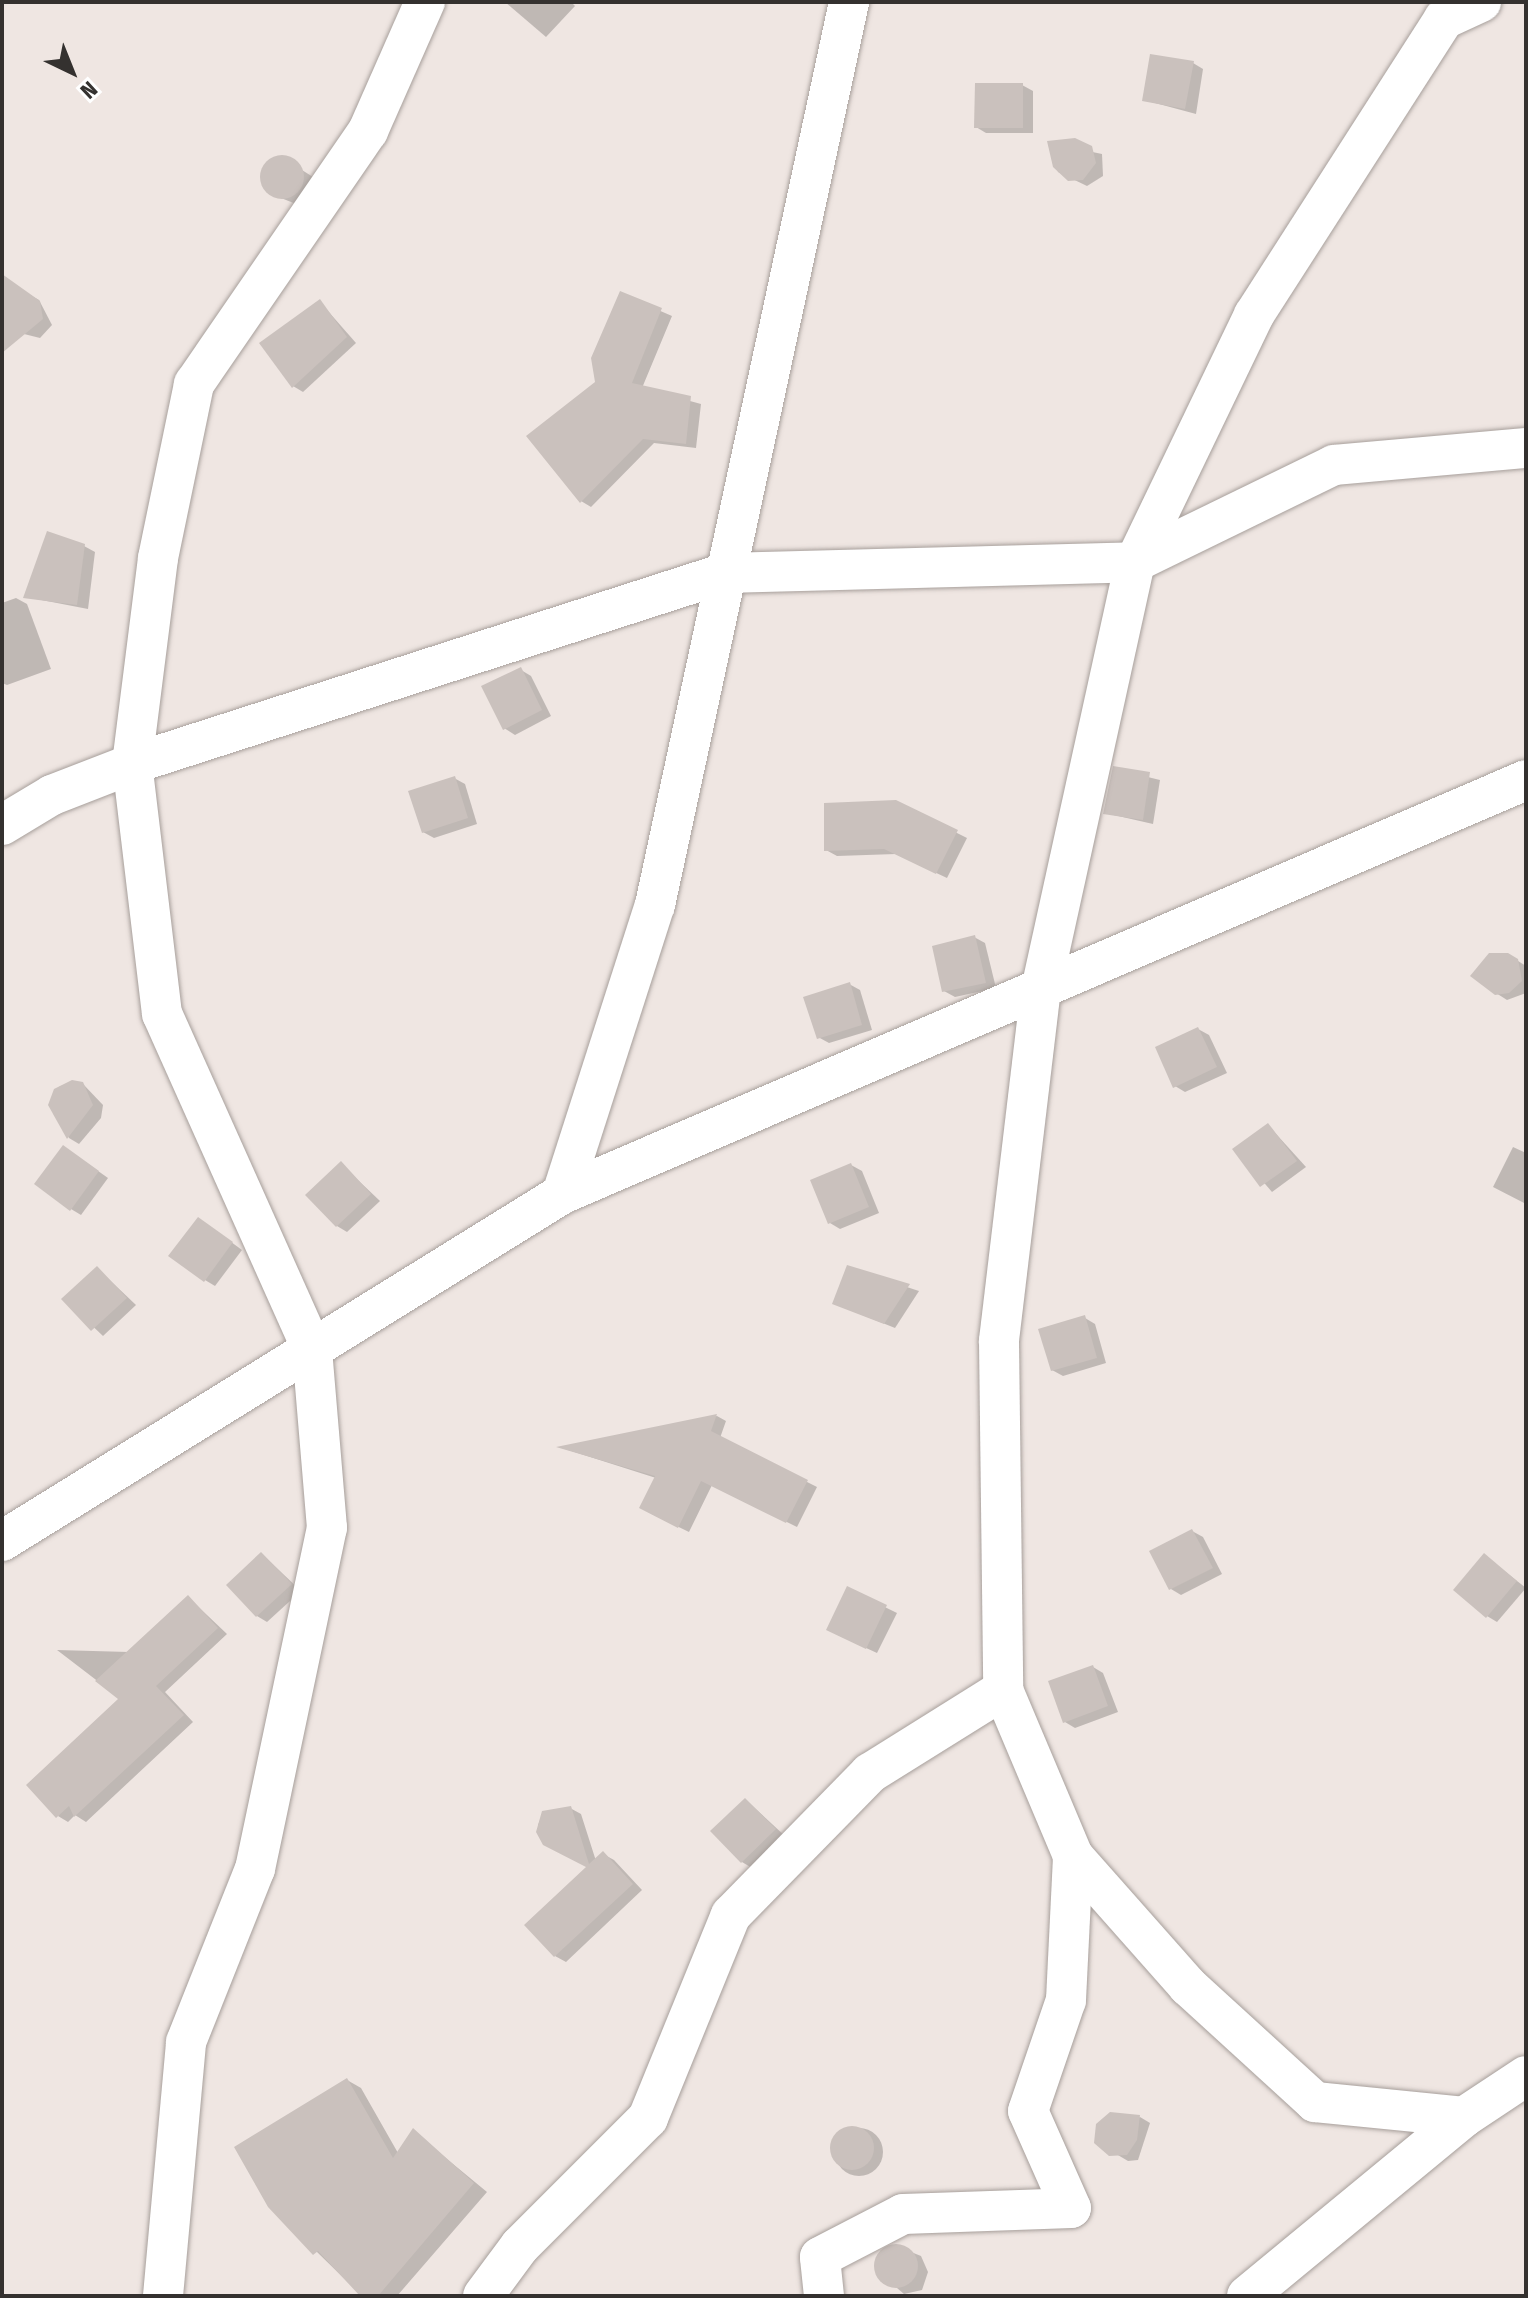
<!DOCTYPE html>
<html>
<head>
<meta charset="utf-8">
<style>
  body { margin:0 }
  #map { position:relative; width:1528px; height:2298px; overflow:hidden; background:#efe6e2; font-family:"Fira Sans Condensed",sans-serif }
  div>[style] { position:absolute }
  .shadow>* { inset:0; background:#0003 }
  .round { border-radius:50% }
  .building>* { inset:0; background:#cac1bd }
  .roads { filter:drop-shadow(0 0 2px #a79f9b) drop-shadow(0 0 2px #a79f9b) }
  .minor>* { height:40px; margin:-20px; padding:0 20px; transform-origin:20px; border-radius:20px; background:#fff }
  span { translate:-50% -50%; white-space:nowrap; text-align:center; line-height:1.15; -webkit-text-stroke:6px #fff; paint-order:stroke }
  .frame { position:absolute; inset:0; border:4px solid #34312f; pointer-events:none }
  .north { position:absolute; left:32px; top:32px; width:80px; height:80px; -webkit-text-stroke:6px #fff; paint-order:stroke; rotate:137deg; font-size:22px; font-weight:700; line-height:32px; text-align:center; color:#34312f }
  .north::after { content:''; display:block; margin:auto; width:28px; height:36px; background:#34312f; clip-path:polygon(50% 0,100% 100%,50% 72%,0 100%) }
</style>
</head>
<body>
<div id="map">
  <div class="shadow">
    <div style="clip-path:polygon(505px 2px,571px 2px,575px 6px,546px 37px)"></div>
    <div style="clip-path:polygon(1193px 63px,1203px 69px,1196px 114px,1144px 100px)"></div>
    <div style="clip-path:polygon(1022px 85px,1033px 91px,1033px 133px,986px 133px,976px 127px)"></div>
    <div style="clip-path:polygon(1049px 143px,1102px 154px,1103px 176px,1087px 186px,1058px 172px)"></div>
    <div style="clip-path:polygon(283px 158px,313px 177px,296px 204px,271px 194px,261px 181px,266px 166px)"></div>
    <div style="clip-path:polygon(28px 294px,39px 300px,52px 325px,40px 338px,16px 332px,2px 306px)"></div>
    <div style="clip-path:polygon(621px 294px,672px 316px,642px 388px,701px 404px,696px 448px,654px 443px,591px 507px,581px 501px,598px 383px)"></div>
    <div style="clip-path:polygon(320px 302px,356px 343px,303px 392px,293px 386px)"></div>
    <div style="clip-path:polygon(84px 546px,95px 552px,88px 609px,26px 597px)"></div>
    <div style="clip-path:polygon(16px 598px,27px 604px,51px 669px,7px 685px,2px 683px,2px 603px)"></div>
    <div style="clip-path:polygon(521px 670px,531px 676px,551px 716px,515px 735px,504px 728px)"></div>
    <div style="clip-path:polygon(1115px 769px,1160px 780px,1153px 824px,1105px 813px)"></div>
    <div style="clip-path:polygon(454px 778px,465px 784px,477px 824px,434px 838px,423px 832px)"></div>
    <div style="clip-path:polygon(895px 802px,967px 838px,947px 878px,896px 854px,837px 856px,826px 850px)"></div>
    <div style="clip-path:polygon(974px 937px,985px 943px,996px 988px,955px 997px,944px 991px)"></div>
    <div style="clip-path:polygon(1518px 961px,1526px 966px,1526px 993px,1507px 1000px,1496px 993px)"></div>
    <div style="clip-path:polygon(849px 984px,860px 990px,872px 1030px,829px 1043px,818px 1037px)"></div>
    <div style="clip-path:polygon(1198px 1029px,1209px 1035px,1227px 1073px,1185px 1092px,1175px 1086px)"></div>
    <div style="clip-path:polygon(83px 1084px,103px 1105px,101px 1118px,79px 1144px,69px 1138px,51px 1105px,60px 1086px)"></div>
    <div style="clip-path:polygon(1268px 1125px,1306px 1167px,1272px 1192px,1235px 1149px)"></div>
    <div style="clip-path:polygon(1513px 1147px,1526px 1153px,1526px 1204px,1493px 1187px)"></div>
    <div style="clip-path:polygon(74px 1154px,108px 1178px,81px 1215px,71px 1209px)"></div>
    <div style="clip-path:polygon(341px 1164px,380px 1201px,347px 1232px,337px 1226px)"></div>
    <div style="clip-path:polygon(851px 1165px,862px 1171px,879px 1213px,840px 1229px,830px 1223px)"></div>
    <div style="clip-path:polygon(208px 1225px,242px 1250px,215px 1286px,205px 1280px)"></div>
    <div style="clip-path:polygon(97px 1268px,136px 1305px,103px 1336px,64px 1299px)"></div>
    <div style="clip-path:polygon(849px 1268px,919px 1291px,895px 1328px,835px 1304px)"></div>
    <div style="clip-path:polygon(1085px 1318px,1095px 1324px,1106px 1363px,1063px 1376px,1052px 1370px)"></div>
    <div style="clip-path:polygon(717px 1416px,726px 1421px,720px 1438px,817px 1487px,797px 1527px,712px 1485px,689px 1532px,652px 1514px,656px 1478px,562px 1448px)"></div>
    <div style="clip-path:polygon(1192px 1531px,1203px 1537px,1222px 1574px,1181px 1595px,1171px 1589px)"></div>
    <div style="clip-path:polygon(262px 1554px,301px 1591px,267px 1622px,257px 1616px)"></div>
    <div style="clip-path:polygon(1484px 1555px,1526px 1588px,1497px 1622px,1487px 1616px)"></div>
    <div style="clip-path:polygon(848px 1589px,897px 1613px,877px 1653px,838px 1635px)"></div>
    <div style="clip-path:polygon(188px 1597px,227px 1634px,165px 1692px,193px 1722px,86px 1822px,75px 1815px,68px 1822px,58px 1816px,121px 1699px,57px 1650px,129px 1652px)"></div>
    <div style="clip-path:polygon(1093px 1667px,1103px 1673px,1118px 1712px,1075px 1728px,1065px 1722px)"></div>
    <div style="clip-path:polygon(746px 1800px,785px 1836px,752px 1868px,742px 1862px)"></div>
    <div style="clip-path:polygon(570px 1808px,581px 1814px,596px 1861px,603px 1854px,614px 1860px,642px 1890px,566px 1962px,555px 1956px,589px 1867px,545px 1844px,538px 1825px,543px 1813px)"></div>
    <div style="clip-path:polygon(347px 2080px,361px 2088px,398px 2153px,413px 2131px,487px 2192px,397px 2296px,362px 2296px,270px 2206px)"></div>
    <div style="clip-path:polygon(1140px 2117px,1150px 2123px,1138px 2160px,1128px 2161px,1096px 2142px)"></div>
    <div class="round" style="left:835px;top:2128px;width:48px;height:48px"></div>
    <div style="clip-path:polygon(896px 2246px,921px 2256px,928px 2272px,922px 2290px,904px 2294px,876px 2270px,878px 2257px)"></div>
  </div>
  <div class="building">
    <div style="clip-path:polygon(1150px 54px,1194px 61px,1185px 109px,1142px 101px)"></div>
    <div style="clip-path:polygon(975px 83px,1023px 83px,1023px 128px,974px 128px)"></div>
    <div style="clip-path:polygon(1075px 138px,1092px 146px,1096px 163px,1083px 180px,1068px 181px,1053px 167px,1047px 141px)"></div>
    <div class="round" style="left:260px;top:155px;width:44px;height:44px"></div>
    <div style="clip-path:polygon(2px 274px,40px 301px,43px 319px,2px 353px)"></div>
    <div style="clip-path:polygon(620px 291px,662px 308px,632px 383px,691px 396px,686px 444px,643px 439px,580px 503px,526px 436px,595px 382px,591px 358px)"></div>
    <div style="clip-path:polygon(320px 299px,347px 337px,292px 388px,259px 343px)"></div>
    <div style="clip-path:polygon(47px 531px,85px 544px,77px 605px,23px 598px)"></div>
    <div style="clip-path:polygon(521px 667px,542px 710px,503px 730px,481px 686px)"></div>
    <div style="clip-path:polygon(1113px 766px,1150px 772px,1143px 820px,1103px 814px)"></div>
    <div style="clip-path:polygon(455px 776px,468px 818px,422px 833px,408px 791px)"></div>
    <div style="clip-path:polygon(896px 800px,958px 830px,936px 874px,884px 849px,824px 851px,824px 803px)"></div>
    <div style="clip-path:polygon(975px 935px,986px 983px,942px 992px,932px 946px)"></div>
    <div style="clip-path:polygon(1489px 953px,1508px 953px,1518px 959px,1522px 981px,1509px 993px,1495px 995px,1470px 976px)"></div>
    <div style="clip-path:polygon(850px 982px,862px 1025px,817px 1039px,803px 997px)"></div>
    <div style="clip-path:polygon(1198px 1027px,1217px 1067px,1173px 1088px,1155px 1047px)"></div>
    <div style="clip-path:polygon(72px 1080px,83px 1082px,93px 1105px,67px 1139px,48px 1105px,54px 1089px)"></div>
    <div style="clip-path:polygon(1268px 1123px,1297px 1161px,1260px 1187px,1232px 1149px)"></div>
    <div style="clip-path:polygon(63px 1145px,99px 1171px,70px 1211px,34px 1184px)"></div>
    <div style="clip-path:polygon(341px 1161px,371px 1194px,336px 1227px,305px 1195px)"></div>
    <div style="clip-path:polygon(851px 1163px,869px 1207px,828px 1224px,810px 1180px)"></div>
    <div style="clip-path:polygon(198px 1217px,233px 1242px,204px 1282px,168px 1256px)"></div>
    <div style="clip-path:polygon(847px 1265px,910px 1284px,884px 1324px,832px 1304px)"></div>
    <div style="clip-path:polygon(97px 1266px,127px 1298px,91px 1331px,61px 1299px)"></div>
    <div style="clip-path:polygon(1085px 1315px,1097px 1358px,1051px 1371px,1038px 1329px)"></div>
    <div style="clip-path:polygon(717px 1414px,711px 1431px,808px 1480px,786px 1523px,701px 1481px,678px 1528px,639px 1508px,655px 1476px,556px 1447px)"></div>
    <div style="clip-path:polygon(1192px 1529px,1213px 1568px,1169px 1590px,1149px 1551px)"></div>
    <div style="clip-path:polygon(261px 1552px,292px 1584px,256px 1617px,226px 1585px)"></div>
    <div style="clip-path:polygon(1484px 1553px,1517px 1581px,1486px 1618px,1453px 1590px)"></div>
    <div style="clip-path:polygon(847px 1586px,887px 1605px,866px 1649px,826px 1630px)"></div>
    <div style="clip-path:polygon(188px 1595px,218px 1628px,156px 1686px,184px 1715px,74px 1817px,69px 1806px,56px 1818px,26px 1785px,118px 1699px,95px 1681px)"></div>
    <div style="clip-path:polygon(1093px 1665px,1108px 1706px,1063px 1723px,1048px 1681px)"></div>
    <div style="clip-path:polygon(745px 1798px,776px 1829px,741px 1863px,710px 1831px)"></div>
    <div style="clip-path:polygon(571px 1806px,589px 1864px,603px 1851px,633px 1884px,554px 1957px,524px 1925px,586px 1867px,543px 1845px,536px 1832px,542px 1811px)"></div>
    <div style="clip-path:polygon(347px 2078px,393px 2158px,413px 2128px,474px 2183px,378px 2296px,360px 2296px,318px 2251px,313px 2255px,268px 2207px,234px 2147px)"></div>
    <div style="clip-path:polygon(1110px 2112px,1140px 2115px,1137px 2140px,1127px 2155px,1109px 2156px,1094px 2143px,1096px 2124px)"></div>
    <div class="round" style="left:830px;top:2126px;width:44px;height:44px"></div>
    <div class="round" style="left:874px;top:2244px;width:44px;height:44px"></div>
  </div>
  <div class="roads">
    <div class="minor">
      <div style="left:1481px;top:2px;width:41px;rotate:155.3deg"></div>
      <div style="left:1444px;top:19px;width:352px;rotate:122.7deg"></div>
      <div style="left:1254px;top:315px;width:274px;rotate:115.7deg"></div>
      <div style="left:1135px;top:562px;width:436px;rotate:102.4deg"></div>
      <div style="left:1041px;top:988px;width:355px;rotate:96.8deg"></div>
      <div style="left:999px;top:1341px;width:349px;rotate:89.3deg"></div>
      <div style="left:1003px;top:1690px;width:180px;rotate:67.1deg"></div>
      <div style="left:1073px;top:1856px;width:174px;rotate:48.5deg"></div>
      <div style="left:1188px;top:1986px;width:172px;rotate:42.4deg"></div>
      <div style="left:1315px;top:2102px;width:150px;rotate:5.7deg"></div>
      <div style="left:1464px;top:2117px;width:74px;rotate:-33.5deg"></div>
      <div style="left:2px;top:825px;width:58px;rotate:-31deg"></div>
      <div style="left:52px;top:795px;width:86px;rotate:-21.2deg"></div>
      <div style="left:132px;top:764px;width:623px;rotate:-17.85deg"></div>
      <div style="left:725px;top:573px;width:410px;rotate:-1.5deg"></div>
      <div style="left:1135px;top:562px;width:221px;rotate:-26deg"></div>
      <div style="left:1334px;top:465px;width:193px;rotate:-5.1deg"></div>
      <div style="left:562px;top:1194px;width:304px;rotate:-72.2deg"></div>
      <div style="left:655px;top:905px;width:924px;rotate:-77.87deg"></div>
      <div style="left:2px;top:1541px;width:659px;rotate:-31.78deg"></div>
      <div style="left:562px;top:1194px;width:1049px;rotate:-23.24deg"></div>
      <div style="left:163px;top:2296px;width:255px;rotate:-84.8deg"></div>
      <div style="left:186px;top:2042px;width:186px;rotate:-68.3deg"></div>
      <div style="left:255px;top:1869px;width:349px;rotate:-78.1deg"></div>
      <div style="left:327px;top:1528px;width:180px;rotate:-94.8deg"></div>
      <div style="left:312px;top:1349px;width:367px;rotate:-114.1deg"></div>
      <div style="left:162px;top:1014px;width:252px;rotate:-96.8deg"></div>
      <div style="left:132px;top:764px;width:208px;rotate:-82.8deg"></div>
      <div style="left:158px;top:558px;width:178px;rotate:-78.3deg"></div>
      <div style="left:194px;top:384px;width:307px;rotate:-55.5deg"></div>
      <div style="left:368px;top:131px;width:141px;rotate:-66.2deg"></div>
      <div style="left:483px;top:2296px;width:62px;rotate:-53.5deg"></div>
      <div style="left:520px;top:2246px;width:181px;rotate:-45deg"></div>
      <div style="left:648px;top:2118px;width:219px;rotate:-67.8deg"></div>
      <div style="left:731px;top:1915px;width:199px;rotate:-45.6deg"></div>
      <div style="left:870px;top:1773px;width:157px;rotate:-32deg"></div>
      <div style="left:824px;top:2296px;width:39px;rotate:-96deg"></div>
      <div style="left:820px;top:2257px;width:93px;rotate:-27.4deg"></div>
      <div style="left:903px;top:2214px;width:168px;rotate:-2deg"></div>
      <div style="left:1071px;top:2208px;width:106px;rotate:-113.9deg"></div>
      <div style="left:1028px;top:2111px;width:117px;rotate:-71.1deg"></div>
      <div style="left:1066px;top:2000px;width:144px;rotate:-87.2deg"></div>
      <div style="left:1247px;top:2296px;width:281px;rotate:-39.5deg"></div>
    </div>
  </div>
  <div class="frame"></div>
  <div class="north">N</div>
</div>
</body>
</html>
